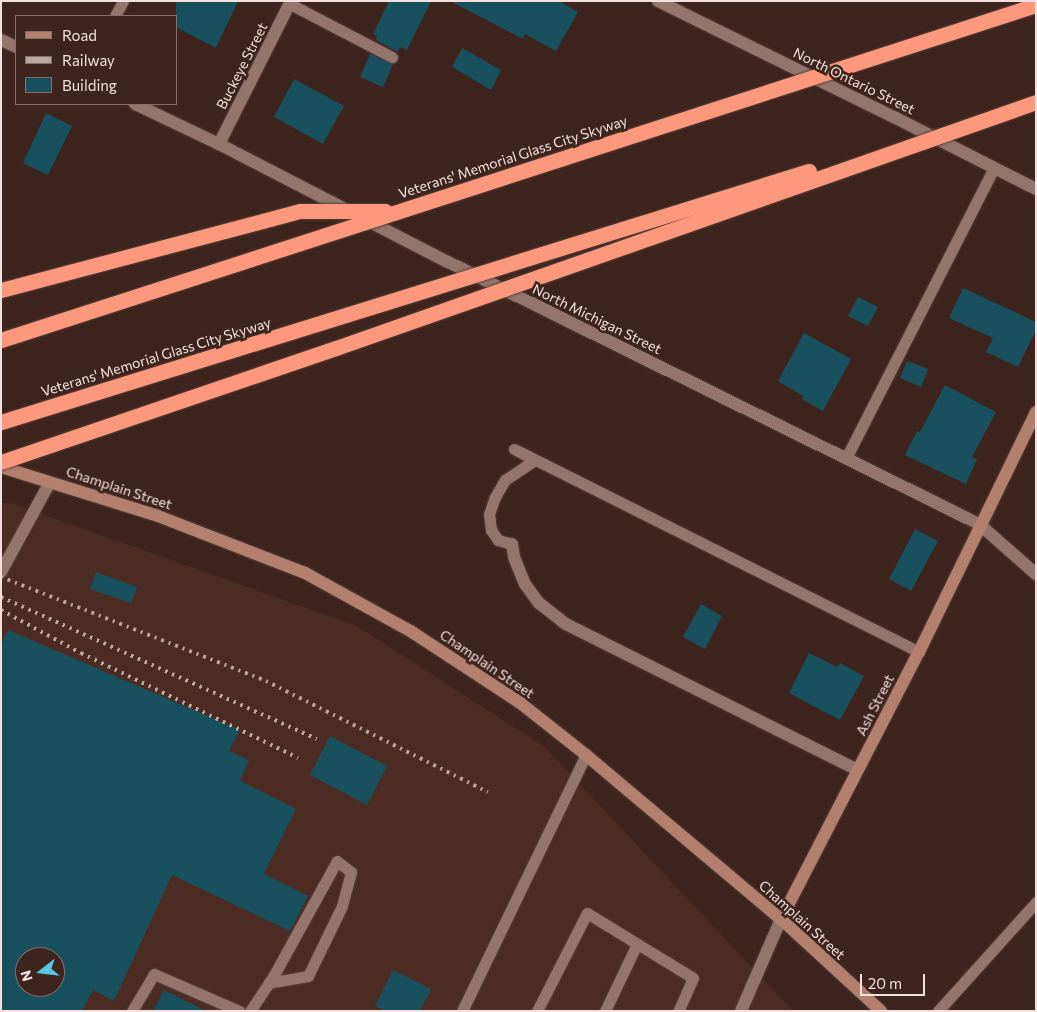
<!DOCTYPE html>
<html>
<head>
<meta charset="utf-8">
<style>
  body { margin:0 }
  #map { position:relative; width:1037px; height:1012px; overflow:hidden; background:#3d241d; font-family:Commissioner,sans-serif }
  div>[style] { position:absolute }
  .built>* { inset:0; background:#4c2c22 }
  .building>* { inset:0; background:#19505e }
  .roads { filter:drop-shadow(0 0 1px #553f39) drop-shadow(0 0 1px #553f39) }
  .lane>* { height:11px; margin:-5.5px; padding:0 5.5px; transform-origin:5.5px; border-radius:5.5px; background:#94756c }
  .street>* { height:12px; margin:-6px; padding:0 6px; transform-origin:6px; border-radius:6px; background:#94756c }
  .secondary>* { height:12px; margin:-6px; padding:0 6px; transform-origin:6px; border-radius:6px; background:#b38070 }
  .rail>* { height:4px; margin-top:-2px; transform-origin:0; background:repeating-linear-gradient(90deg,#bba7a2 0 2.5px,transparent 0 7.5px) }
  .bridges { filter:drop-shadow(0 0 1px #553f39) drop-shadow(0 0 1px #553f39) }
  .highway-bridge>* { height:15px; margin:-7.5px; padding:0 7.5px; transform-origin:7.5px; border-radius:7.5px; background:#fc987b }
  span { translate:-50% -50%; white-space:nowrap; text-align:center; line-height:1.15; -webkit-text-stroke:5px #3d241d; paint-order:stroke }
  .street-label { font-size:14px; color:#f2e1dc }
  .frame { position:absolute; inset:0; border:2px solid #f2e1dc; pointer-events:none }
  .legend { position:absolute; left:15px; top:15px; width:162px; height:90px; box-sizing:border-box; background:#3d241d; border:1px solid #857069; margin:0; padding:6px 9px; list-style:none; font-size:15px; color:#f2e1dc }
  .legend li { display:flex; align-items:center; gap:10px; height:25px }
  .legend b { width:25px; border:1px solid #857069 }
  .north { position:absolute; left:15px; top:947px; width:50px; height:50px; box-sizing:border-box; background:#3d241d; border:1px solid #857069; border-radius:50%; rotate:254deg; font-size:14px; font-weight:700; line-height:20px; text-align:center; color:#f2e1dc }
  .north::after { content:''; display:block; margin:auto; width:18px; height:22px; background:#5ac8e5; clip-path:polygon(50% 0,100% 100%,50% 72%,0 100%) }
  .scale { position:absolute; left:860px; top:974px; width:65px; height:22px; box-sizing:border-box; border:2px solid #f2e1dc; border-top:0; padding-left:6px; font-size:15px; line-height:18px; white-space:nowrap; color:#f2e1dc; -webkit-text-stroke:4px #3d241d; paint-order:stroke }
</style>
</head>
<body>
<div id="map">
  <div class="built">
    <div style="clip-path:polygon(evenodd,8px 502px,357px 626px,545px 747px,793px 1011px,1px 1011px,1px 504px,8px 502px,25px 957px,55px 957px,55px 987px,25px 987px,25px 957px)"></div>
  </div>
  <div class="building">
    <div style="clip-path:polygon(176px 1px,238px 1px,216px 48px,176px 27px)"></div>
    <div style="clip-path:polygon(389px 1px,431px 1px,407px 50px,400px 47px,398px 52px,376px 40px,377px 36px,373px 34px)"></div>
    <div style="clip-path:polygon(450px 1px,559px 1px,578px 12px,556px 51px,525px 34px,523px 39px)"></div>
    <div style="clip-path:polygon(462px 48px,501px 70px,491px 90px,452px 67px)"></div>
    <div style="clip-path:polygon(370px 54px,393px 64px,383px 87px,360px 77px)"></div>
    <div style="clip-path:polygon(294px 79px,344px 106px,323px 144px,274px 117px)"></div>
    <div style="clip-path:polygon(46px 113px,72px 126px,48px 175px,23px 163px)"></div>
    <div style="clip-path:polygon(963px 288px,1036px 322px,1036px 330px,1018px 367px,986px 352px,993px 338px,949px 318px)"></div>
    <div style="clip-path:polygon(858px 297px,878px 307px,868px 326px,848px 316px)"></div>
    <div style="clip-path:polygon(804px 333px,851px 359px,823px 411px,802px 399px,803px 396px,778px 381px)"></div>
    <div style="clip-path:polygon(907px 361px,928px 369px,921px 387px,900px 378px)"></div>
    <div style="clip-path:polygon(945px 385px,996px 412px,972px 457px,977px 459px,966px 484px,905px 455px,917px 431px,920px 432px)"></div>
    <div style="clip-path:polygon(915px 529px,938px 541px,911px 591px,889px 579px)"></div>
    <div style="clip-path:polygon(96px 572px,137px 587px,131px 603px,90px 589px)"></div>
    <div style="clip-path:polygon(701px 604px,722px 616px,705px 649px,683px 637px)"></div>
    <div style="clip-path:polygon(evenodd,8px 630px,240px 730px,229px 751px,249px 760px,240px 781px,296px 809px,264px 874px,308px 896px,290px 931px,172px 875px,114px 1001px,93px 990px,82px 1011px,1px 1011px,1px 644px,8px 630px,25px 957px,55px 957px,55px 987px,25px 987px,25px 957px)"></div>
    <div style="clip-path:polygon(809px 653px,837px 667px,840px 663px,864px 676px,840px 720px,789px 693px)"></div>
    <div style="clip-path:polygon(330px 736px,387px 766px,367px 805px,310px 775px)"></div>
    <div style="clip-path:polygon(393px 970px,431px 989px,420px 1011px,385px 1011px,375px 1006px)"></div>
    <div style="clip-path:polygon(164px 990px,206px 1011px,153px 1011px)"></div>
  </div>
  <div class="roads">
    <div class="lane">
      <div style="left:290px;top:4px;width:115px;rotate:27.5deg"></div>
      <div style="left:115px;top:16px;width:17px;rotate:-62deg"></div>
      <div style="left:514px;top:449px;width:453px;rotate:26.6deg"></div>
      <div style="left:846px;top:458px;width:326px;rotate:-63deg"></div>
      <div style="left:512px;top:544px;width:15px;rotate:-164deg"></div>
      <div style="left:498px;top:540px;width:12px;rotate:-125deg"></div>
      <div style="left:491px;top:530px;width:16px;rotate:-97deg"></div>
      <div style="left:489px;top:514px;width:18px;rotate:-71deg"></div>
      <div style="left:495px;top:497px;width:20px;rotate:-60deg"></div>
      <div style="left:505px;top:480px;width:36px;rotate:-34deg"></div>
      <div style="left:132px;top:1011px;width:43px;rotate:-59.3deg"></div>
      <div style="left:154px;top:974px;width:93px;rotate:23.5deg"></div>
      <div style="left:250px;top:1011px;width:34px;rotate:-56deg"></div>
      <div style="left:269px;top:983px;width:9px;rotate:-58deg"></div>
      <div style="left:274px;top:975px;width:130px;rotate:-61.1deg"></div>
      <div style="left:337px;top:861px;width:18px;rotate:38deg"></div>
      <div style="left:351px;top:872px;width:35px;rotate:105deg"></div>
      <div style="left:342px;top:906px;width:78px;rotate:115.9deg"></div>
      <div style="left:308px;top:976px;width:40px;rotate:170deg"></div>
      <div style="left:462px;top:1011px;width:284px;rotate:-64.2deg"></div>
      <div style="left:537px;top:1011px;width:110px;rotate:-63deg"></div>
      <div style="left:587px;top:913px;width:124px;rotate:31.5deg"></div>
      <div style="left:693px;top:978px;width:36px;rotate:114deg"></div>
      <div style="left:605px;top:1011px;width:74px;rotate:-64.5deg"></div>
      <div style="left:938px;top:1011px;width:147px;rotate:-48deg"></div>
    </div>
    <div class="street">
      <div style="left:658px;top:1px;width:263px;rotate:26.2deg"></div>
      <div style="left:894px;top:117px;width:159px;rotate:26.9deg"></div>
      <div style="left:1px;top:40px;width:17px;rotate:25deg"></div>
      <div style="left:135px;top:104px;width:93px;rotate:25.5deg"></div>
      <div style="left:219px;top:144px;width:258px;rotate:27.3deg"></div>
      <div style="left:448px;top:262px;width:592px;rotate:26.26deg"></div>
      <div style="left:979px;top:524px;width:76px;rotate:41.3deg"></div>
      <div style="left:219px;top:144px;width:160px;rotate:-63.3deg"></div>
      <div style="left:512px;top:544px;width:13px;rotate:81deg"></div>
      <div style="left:514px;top:557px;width:29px;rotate:68deg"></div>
      <div style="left:525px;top:584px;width:24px;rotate:54deg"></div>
      <div style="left:539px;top:603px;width:34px;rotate:38deg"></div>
      <div style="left:566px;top:624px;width:326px;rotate:26.6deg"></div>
      <div style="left:1px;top:572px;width:102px;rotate:-61.4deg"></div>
      <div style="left:741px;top:1011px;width:100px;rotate:-66.5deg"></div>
    </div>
    <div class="secondary">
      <div style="left:1px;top:467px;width:164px;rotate:17.3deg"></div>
      <div style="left:158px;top:516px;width:158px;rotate:21.2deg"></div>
      <div style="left:305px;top:573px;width:122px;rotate:28.9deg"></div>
      <div style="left:412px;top:632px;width:128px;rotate:33.2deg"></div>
      <div style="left:519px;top:702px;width:85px;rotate:38.3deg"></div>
      <div style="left:586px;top:755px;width:255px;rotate:40.1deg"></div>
      <div style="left:781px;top:919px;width:136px;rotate:42.6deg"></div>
      <div style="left:781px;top:919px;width:301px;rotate:-62.7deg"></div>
      <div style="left:919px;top:652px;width:267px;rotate:-64deg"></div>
    </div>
  </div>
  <div class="rail">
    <div style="left:1px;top:577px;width:285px;rotate:21.4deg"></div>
    <div style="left:266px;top:681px;width:248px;rotate:26.6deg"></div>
    <div style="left:1px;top:597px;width:346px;rotate:24.2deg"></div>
    <div style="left:1px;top:610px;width:91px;rotate:28.3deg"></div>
    <div style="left:81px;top:653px;width:241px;rotate:25.8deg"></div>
  </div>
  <div class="bridges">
    <div class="highway-bridge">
      <div style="left:1px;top:290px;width:309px;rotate:-14.8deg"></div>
      <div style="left:300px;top:211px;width:85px"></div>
      <div style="left:1px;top:340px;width:1088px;rotate:-17.94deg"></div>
      <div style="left:1px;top:422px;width:846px;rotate:-17.26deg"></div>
      <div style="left:1px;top:462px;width:354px;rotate:-18.8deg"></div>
      <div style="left:336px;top:348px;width:742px;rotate:-19.36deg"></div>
    </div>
  </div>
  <div class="street-label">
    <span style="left:242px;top:66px;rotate:-63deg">Buckeye Street</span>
    <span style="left:854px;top:81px;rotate:26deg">North Ontario Street</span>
    <span style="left:513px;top:157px;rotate:-18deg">Veterans' Memorial Glass City Skyway</span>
    <span style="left:597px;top:319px;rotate:26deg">North Michigan Street</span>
    <span style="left:156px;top:357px;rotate:-17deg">Veterans' Memorial Glass City Skyway</span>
    <span style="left:119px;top:488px;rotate:18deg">Champlain Street</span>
    <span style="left:487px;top:664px;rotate:34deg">Champlain Street</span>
    <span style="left:875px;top:705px;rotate:-63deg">Ash Street</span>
    <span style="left:802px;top:920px;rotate:42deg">Champlain Street</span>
  </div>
  <div class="frame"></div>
  <ul class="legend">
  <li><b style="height:6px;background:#b38070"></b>Road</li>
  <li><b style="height:6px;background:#bba7a2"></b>Railway</li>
  <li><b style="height:14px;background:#19505e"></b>Building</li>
  </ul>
  <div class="north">N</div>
  <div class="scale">20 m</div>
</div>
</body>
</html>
